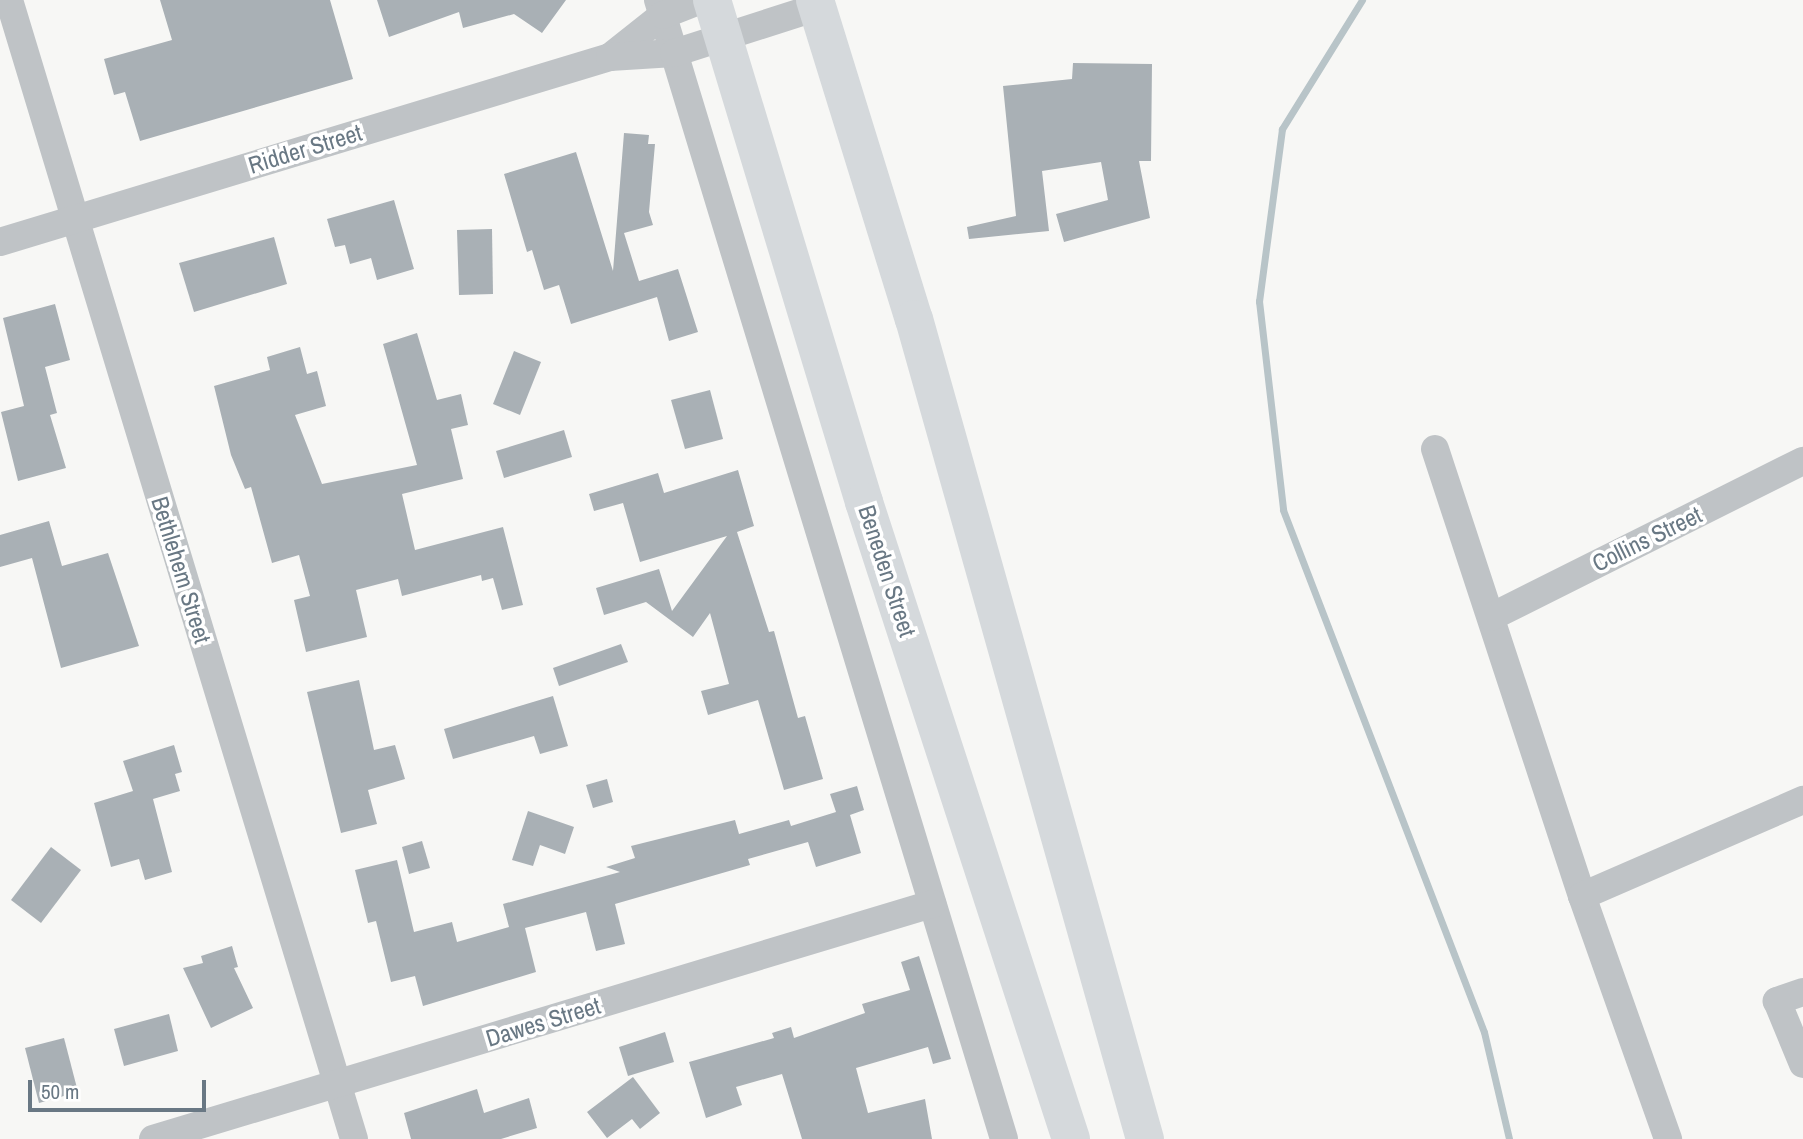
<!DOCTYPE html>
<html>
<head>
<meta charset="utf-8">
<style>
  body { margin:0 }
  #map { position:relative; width:1803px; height:1139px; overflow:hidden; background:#f7f7f5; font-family:"Archivo Narrow",sans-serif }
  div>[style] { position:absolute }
  .stream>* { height:7px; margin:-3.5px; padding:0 3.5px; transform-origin:3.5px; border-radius:3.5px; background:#b8c4c8 }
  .building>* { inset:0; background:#a9b0b5 }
  .street>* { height:28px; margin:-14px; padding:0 14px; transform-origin:14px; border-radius:14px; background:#bfc3c6 }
  .secondary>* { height:38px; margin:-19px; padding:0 19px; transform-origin:19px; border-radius:19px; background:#d5d9dc }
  span { translate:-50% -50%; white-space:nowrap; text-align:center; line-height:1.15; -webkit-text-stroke:7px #fff; paint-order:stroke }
  .street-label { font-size:24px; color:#697884 }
  .scale { position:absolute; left:28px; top:1080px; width:178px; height:32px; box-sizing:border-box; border:4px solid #697884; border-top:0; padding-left:9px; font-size:21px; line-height:24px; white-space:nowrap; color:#697884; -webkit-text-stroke:5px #fff; paint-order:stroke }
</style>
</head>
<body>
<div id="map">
  <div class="stream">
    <div style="left:1362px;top:0;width:152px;rotate:121.8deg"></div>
    <div style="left:1282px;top:129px;width:174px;rotate:97.6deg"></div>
    <div style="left:1259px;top:301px;width:210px;rotate:83.4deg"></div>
    <div style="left:1283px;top:510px;width:559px;rotate:68.94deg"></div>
    <div style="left:1484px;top:1032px;width:110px;rotate:76.8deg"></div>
  </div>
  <div class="building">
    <div style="clip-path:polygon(160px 0,330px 0,353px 79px,140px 141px,125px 92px,114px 95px,104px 59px,172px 40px)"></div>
    <div style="clip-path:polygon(377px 0,566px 0,542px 33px,514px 14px,463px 28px,459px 12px,389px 37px)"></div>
    <div style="clip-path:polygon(1073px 63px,1152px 64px,1151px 161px,1139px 161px,1150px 218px,1064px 242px,1056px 214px,1108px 200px,1101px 162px,1042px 171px,1049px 231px,969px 239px,967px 227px,1016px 216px,1003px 86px,1072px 79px)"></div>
    <div style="clip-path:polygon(624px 133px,649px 135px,648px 144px,655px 144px,649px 212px,653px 225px,624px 233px,639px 281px,678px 269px,698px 332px,669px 341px,657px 297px,571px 324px,559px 285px,544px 290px,532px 250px,527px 252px,504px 174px,576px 152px,613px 271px)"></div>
    <div style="clip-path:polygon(394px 200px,414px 269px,377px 280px,371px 258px,350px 264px,345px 245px,335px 247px,327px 219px)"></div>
    <div style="clip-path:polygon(492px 229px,493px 294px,459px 295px,457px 230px)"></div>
    <div style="clip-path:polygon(274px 237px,287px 284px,194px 312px,179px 263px)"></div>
    <div style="clip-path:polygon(55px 304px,70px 360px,45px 367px,57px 413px,50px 415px,66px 468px,18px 481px,1px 412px,24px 406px,3px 318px)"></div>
    <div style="clip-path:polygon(417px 333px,437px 400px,461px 394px,468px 425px,451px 429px,463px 479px,402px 494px,415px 550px,503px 527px,523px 605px,502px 610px,493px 578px,482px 581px,481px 575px,402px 596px,398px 579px,356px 590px,367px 637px,306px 652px,294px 600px,310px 596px,299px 555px,272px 563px,251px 487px,245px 489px,231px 455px,214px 386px,270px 370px,267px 357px,300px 347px,307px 374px,317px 371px,326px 406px,295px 415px,322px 484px,417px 465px,383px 344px)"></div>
    <div style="clip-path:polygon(514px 351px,541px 362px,520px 415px,493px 404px)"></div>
    <div style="clip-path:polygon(710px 390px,723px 439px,685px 449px,671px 400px)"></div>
    <div style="clip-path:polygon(564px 430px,572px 457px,504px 478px,496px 451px)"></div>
    <div style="clip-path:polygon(738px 470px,754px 526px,737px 532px,769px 632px,774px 631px,798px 718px,805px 716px,823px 779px,784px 790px,758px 700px,708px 715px,701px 691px,729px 684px,710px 613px,693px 637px,646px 602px,604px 615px,596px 588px,659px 569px,672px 611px,727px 536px,640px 562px,623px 503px,594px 511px,589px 494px,658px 473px,664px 493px)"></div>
    <div style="clip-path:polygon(49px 521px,62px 566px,108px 553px,139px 646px,61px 668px,32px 558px,0 567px,0 535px)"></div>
    <div style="clip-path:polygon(621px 644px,628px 662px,559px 686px,553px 668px)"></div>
    <div style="clip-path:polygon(359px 680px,374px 750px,395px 745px,405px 779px,368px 790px,377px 824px,341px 833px,307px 692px)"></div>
    <div style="clip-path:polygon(553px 696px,568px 746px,540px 754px,534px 736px,453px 759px,444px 729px)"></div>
    <div style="clip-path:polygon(174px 745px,182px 772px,175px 774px,180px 791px,153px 799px,172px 872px,145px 880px,139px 859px,111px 867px,94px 803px,133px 791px,123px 761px)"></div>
    <div style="clip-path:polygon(607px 779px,613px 802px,593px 808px,586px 785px)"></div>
    <div style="clip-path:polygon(857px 786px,864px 810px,850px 815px,861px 853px,816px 867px,808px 842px,748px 859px,750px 865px,615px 904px,625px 944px,596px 951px,586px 912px,525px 928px,536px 972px,423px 1006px,415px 976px,391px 982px,376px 921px,368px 923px,355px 870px,397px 860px,414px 932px,452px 922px,457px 942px,509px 927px,503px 904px,620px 872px,606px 867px,635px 858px,631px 846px,735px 820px,739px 834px,789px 820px,791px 826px,836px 812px,830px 794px)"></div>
    <div style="clip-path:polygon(528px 811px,574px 827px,565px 854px,540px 845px,533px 866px,512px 860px)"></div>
    <div style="clip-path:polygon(422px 841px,430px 868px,409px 874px,402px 847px)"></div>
    <div style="clip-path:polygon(51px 847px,81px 870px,41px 923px,11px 900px)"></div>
    <div style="clip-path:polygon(232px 946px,238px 967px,234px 968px,253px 1008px,211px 1028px,183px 968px,203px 963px,201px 956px)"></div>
    <div style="clip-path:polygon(919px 956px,951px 1059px,933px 1064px,928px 1047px,856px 1068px,868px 1113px,925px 1099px,932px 1139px,802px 1139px,782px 1074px,736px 1087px,742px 1105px,706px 1118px,689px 1062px,774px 1038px,772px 1033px,791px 1027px,794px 1038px,865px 1013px,862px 1004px,910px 990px,901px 962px)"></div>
    <div style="clip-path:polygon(169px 1014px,178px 1051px,124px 1066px,114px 1029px)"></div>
    <div style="clip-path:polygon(665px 1032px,674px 1062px,628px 1076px,619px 1047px)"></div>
    <div style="clip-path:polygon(64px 1038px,78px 1092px,39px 1103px,25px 1048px)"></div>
    <div style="clip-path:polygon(633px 1077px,660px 1113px,640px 1129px,632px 1119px,607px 1138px,587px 1112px)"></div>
    <div style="clip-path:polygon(477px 1089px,484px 1113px,529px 1098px,537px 1128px,501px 1139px,411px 1139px,404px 1113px)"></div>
  </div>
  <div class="street">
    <div style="left:9px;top:0;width:1190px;rotate:73.15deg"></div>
    <div style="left:658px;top:0;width:1190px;rotate:73.1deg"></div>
    <div style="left:610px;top:57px;width:68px;rotate:-38.4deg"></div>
    <div style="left:663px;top:15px;width:41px;rotate:-21.5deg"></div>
    <div style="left:0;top:242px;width:637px;rotate:-16.87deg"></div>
    <div style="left:610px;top:57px;width:64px;rotate:-3.6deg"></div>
    <div style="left:674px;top:53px;width:150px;rotate:-17.8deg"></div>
    <div style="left:1435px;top:449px;width:471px;rotate:71.8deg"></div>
    <div style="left:1582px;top:896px;width:258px;rotate:70.5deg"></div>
    <div style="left:1491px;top:617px;width:349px;rotate:-26.6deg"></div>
    <div style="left:1582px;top:896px;width:241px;rotate:-23.5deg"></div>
    <div style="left:1803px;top:992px;width:28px;rotate:161deg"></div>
    <div style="left:1777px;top:1001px;width:68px;rotate:67.6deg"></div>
    <div style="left:153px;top:1139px;width:814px;rotate:-16.79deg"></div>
  </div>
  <div class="secondary">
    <div style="left:712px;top:0;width:525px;rotate:73.15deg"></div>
    <div style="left:864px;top:502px;width:670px;rotate:72deg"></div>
    <div style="left:815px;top:0;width:334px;rotate:72.8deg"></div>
    <div style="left:914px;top:319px;width:852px;rotate:74.27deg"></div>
  </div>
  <div class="street-label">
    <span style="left:305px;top:149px;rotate:-17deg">Ridder Street</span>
    <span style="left:1647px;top:539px;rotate:-26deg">Collins Street</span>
    <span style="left:181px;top:570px;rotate:73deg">Bethlehem Street</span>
    <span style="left:887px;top:571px;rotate:72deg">Beneden Street</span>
    <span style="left:543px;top:1022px;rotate:-17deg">Dawes Street</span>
  </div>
  <div class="scale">50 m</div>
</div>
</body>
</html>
